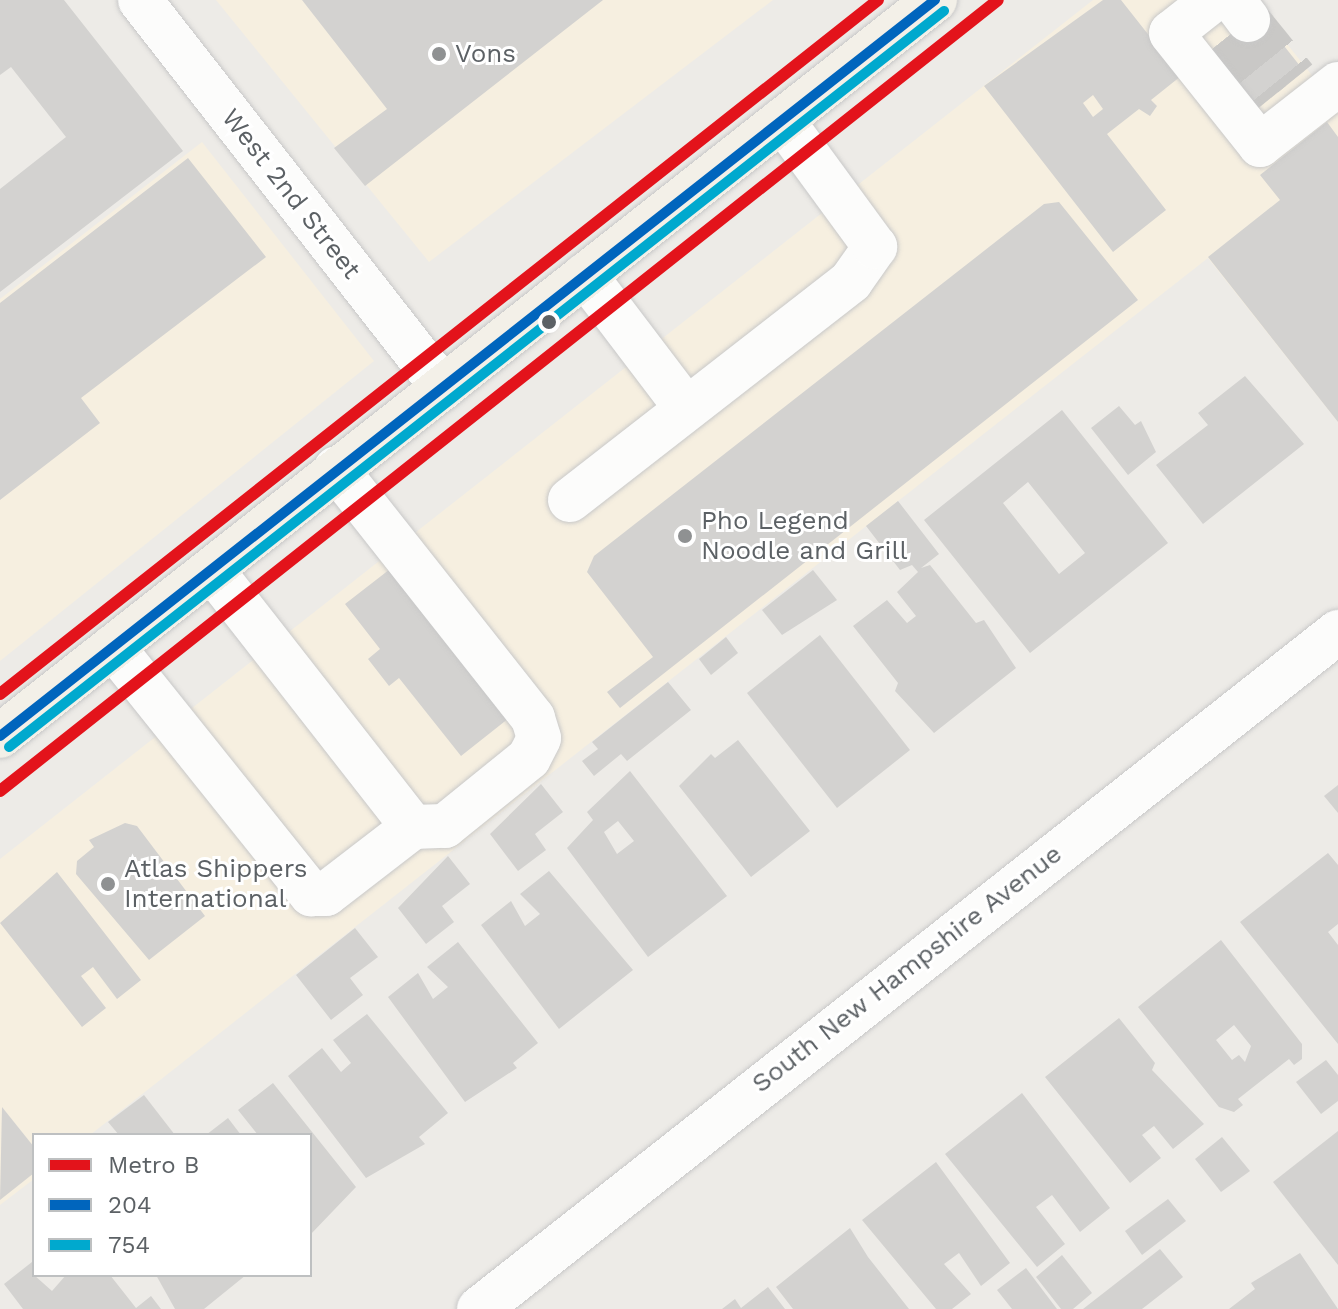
<!DOCTYPE html>
<html>
<head>
<meta charset="utf-8">
<style>
  body { margin:0 }
  #map { position:relative; width:1338px; height:1309px; overflow:hidden; background:#edebe7; font-family:"Work Sans",sans-serif }
  div>[style] { position:absolute }
  .commercial>* { inset:0; background:#f6efe0 }
  .building>* { inset:0; background:#d3d2d0 }
  .minor-tunnel>* { height:44px; margin-top:-22px; transform-origin:0; background:repeating-linear-gradient(90deg,#c9c8c6 0 44px,transparent 0 66px) }
  .roads { filter:drop-shadow(0 0 2px #c8c8c8) drop-shadow(0 0 2px #c8c8c8) }
  .minor>* { height:44px; margin:-22px; padding:0 22px; transform-origin:22px; border-radius:22px; background:#fcfcfb }
  .major>* { height:44px; margin:-22px; padding:0 22px; transform-origin:22px; border-radius:22px; background:#f3f0e8 }
  .bus-1>* { height:10px; margin:-5px; padding:0 5px; transform-origin:5px; border-radius:5px; background:#0065bd }
  .bus-2>* { height:10px; margin:-5px; padding:0 5px; transform-origin:5px; border-radius:5px; background:#00a9ce }
  .metro-1>* { height:12px; margin:-6px; padding:0 6px; transform-origin:6px; border-radius:6px; background:#e3131b }
  .dots>* { width:22px; height:22px; translate:-50% -50%; box-sizing:border-box; border:4px solid #fff; border-radius:50% }
  span { translate:-50% -50%; white-space:nowrap; text-align:center; line-height:1.15; -webkit-text-stroke:6px #fff; paint-order:stroke }
  .poi-label { font-size:26px; color:#5c6165 }
  .left { translate:0 -50%; text-align:left }
  .street-label { font-size:26px; color:#5c6165 }
  .legend { position:absolute; left:32px; top:1133px; width:280px; height:144px; box-sizing:border-box; background:#fff; border:2px solid #bec0c1; margin:0; padding:10px 14px; list-style:none; font-size:24px; color:#5c6165 }
  .legend li { display:flex; align-items:center; gap:16px; height:40px }
  .legend b { width:40px; border:2px solid #bec0c1 }
</style>
</head>
<body>
<div id="map">
  <div class="commercial">
    <div style="clip-path:polygon(216px 0,773px 0,429px 262px)"></div>
    <div style="clip-path:polygon(1093px 0,1252px 0,1338px 108px,1338px 422px,1208px 258px,90px 1135px,34px 1135px,34px 1179px,0 1205px,0 859px)"></div>
    <div style="clip-path:polygon(202px 142px,374px 361px,0 661px,0 299px)"></div>
  </div>
  <div class="building">
    <div style="clip-path:polygon(0 0,64px 0,183px 151px,0 292px,0 189px,66px 137px,11px 67px,0 75px)"></div>
    <div style="clip-path:polygon(302px 0,603px 0,365px 186px,334px 148px,387px 109px)"></div>
    <div style="clip-path:polygon(evenodd,1103px 0,1121px 0,1181px 76px,1151px 100px,1157px 106px,1150px 116px,1139px 109px,1107px 134px,1166px 210px,1113px 252px,984px 86px,1103px 0,1093px 95px,1103px 109px,1093px 117px,1083px 103px,1093px 95px)"></div>
    <div style="clip-path:polygon(1258px 13px,1304px 71px,1245px 118px,1199px 60px)"></div>
    <div style="clip-path:polygon(1327px 122px,1338px 137px,1338px 422px,1208px 257px,1280px 200px,1260px 175px)"></div>
    <div style="clip-path:polygon(188px 158px,266px 257px,81px 398px,100px 423px,0 500px,0 303px)"></div>
    <div style="clip-path:polygon(1059px 202px,1138px 300px,620px 708px,607px 692px,653px 657px,587px 572px,594px 556px,1044px 204px)"></div>
    <div style="clip-path:polygon(1245px 376px,1304px 444px,1203px 524px,1156px 465px,1208px 425px,1198px 413px)"></div>
    <div style="clip-path:polygon(1119px 406px,1135px 425px,1141px 421px,1156px 452px,1128px 475px,1091px 428px)"></div>
    <div style="clip-path:polygon(evenodd,1062px 410px,1168px 543px,1030px 653px,924px 520px,1062px 410px,1028px 482px,1085px 553px,1059px 574px,1003px 503px,1028px 482px)"></div>
    <div style="clip-path:polygon(898px 501px,939px 554px,921px 568px,930px 565px,976px 623px,984px 620px,1016px 668px,934px 733px,895px 691px,898px 683px,853px 626px,887px 600px,907px 623px,916px 616px,897px 592px,918px 572px,912px 565px,900px 570px,866px 526px)"></div>
    <div style="clip-path:polygon(394px 566px,513px 715px,461px 756px,399px 678px,389px 686px,368px 659px,380px 649px,345px 604px)"></div>
    <div style="clip-path:polygon(813px 570px,837px 600px,782px 635px,762px 610px)"></div>
    <div style="clip-path:polygon(820px 635px,910px 750px,837px 808px,747px 693px)"></div>
    <div style="clip-path:polygon(726px 637px,738px 653px,711px 675px,699px 659px)"></div>
    <div style="clip-path:polygon(668px 682px,691px 710px,627px 761px,621px 754px,594px 776px,582px 761px,598px 749px,592px 742px)"></div>
    <div style="clip-path:polygon(738px 740px,810px 831px,751px 877px,679px 786px,711px 754px,715px 758px)"></div>
    <div style="clip-path:polygon(evenodd,630px 771px,727px 896px,648px 957px,567px 848px,593px 820px,587px 812px,630px 771px,618px 821px,634px 841px,617px 854px,604px 832px,618px 821px)"></div>
    <div style="clip-path:polygon(541px 784px,563px 812px,535px 834px,546px 850px,518px 871px,490px 834px)"></div>
    <div style="clip-path:polygon(1338px 785px,1338px 813px,1324px 796px)"></div>
    <div style="clip-path:polygon(125px 823px,137px 826px,205px 916px,149px 960px,76px 874px,77px 861px,94px 847px,89px 840px)"></div>
    <div style="clip-path:polygon(1328px 853px,1338px 865px,1338px 924px,1328px 932px,1338px 945px,1338px 1044px,1240px 922px)"></div>
    <div style="clip-path:polygon(448px 856px,470px 884px,442px 906px,454px 922px,426px 944px,398px 908px)"></div>
    <div style="clip-path:polygon(549px 871px,633px 970px,559px 1029px,481px 925px,511px 901px,525px 926px,540px 914px,520px 894px)"></div>
    <div style="clip-path:polygon(57px 872px,141px 980px,117px 999px,93px 967px,81px 976px,106px 1008px,82px 1027px,0 923px)"></div>
    <div style="clip-path:polygon(355px 928px,378px 957px,350px 978px,363px 995px,331px 1020px,296px 975px)"></div>
    <div style="clip-path:polygon(evenodd,1221px 940px,1302px 1044px,1302px 1059px,1294px 1065px,1289px 1059px,1238px 1099px,1243px 1105px,1234px 1112px,1219px 1107px,1138px 1007px,1221px 940px,1234px 1025px,1251px 1046px,1245px 1062px,1239px 1055px,1232px 1060px,1216px 1040px,1234px 1025px)"></div>
    <div style="clip-path:polygon(458px 942px,538px 1043px,513px 1063px,517px 1068px,465px 1102px,388px 997px,418px 973px,433px 999px,448px 987px,427px 967px)"></div>
    <div style="clip-path:polygon(367px 1014px,448px 1113px,419px 1137px,425px 1144px,366px 1178px,288px 1076px,322px 1048px,341px 1072px,351px 1063px,333px 1040px)"></div>
    <div style="clip-path:polygon(1119px 1018px,1155px 1063px,1152px 1070px,1204px 1124px,1173px 1149px,1154px 1126px,1142px 1135px,1161px 1158px,1130px 1183px,1045px 1077px)"></div>
    <div style="clip-path:polygon(1326px 1060px,1338px 1075px,1338px 1101px,1321px 1114px,1296px 1082px)"></div>
    <div style="clip-path:polygon(273px 1083px,356px 1187px,310px 1235px,310px 1135px,258px 1135px,238px 1110px)"></div>
    <div style="clip-path:polygon(1022px 1093px,1110px 1208px,1080px 1232px,1052px 1195px,1036px 1207px,1065px 1244px,1037px 1267px,945px 1154px)"></div>
    <div style="clip-path:polygon(144px 1095px,175px 1135px,119px 1135px,108px 1122px)"></div>
    <div style="clip-path:polygon(2px 1107px,34px 1147px,34px 1173px,0 1200px)"></div>
    <div style="clip-path:polygon(228px 1118px,241px 1135px,206px 1135px,215px 1128px)"></div>
    <div style="clip-path:polygon(1338px 1131px,1338px 1265px,1273px 1182px)"></div>
    <div style="clip-path:polygon(1222px 1137px,1250px 1171px,1221px 1192px,1195px 1159px)"></div>
    <div style="clip-path:polygon(936px 1162px,1010px 1263px,981px 1286px,959px 1253px,944px 1264px,971px 1294px,952px 1309px,936px 1309px,862px 1220px)"></div>
    <div style="clip-path:polygon(1168px 1199px,1186px 1221px,1142px 1255px,1125px 1231px)"></div>
    <div style="clip-path:polygon(850px 1228px,868px 1257px,909px 1309px,793px 1309px,776px 1287px)"></div>
    <div style="clip-path:polygon(1160px 1249px,1183px 1277px,1142px 1309px,1083px 1309px)"></div>
    <div style="clip-path:polygon(1300px 1253px,1338px 1309px,1229px 1309px,1255px 1289px,1251px 1283px)"></div>
    <div style="clip-path:polygon(1062px 1255px,1092px 1293px,1073px 1309px,1061px 1309px,1036px 1277px)"></div>
    <div style="clip-path:polygon(32px 1262px,34px 1275px,52px 1291px,66px 1275px,110px 1275px,136px 1308px,151px 1296px,161px 1309px,23px 1309px,4px 1284px)"></div>
    <div style="clip-path:polygon(1026px 1268px,1057px 1309px,1012px 1309px,997px 1290px)"></div>
    <div style="clip-path:polygon(156px 1275px,246px 1275px,204px 1309px,175px 1309px)"></div>
    <div style="clip-path:polygon(768px 1287px,785px 1309px,722px 1309px,735px 1299px,741px 1308px)"></div>
  </div>
  <div class="minor-tunnel">
    <div style="left:1248px;top:20px;width:75px;rotate:51deg"></div>
    <div style="left:1222px;top:41px;width:75px;rotate:51deg"></div>
  </div>
  <div class="roads">
    <div class="minor">
      <div style="left:140px;top:0;width:492px;rotate:52deg"></div>
      <div style="left:1213px;top:0;width:53px;rotate:141.8deg"></div>
      <div style="left:1171px;top:33px;width:143px;rotate:51.5deg"></div>
      <div style="left:1260px;top:145px;width:99px;rotate:-38deg"></div>
      <div style="left:1233px;top:0;width:25px;rotate:53deg"></div>
      <div style="left:585px;top:275px;width:167px;rotate:52.8deg"></div>
      <div style="left:570px;top:500px;width:356px;rotate:-37.9deg"></div>
      <div style="left:851px;top:281px;width:42px;rotate:-54.8deg"></div>
      <div style="left:875px;top:247px;width:157px;rotate:-126.2deg"></div>
      <div style="left:212px;top:570px;width:326px;rotate:52deg"></div>
      <div style="left:113px;top:647px;width:317px;rotate:51.3deg"></div>
      <div style="left:311px;top:894px;width:15px"></div>
      <div style="left:326px;top:894px;width:110px;rotate:-37.6deg"></div>
      <div style="left:413px;top:827px;width:32px;rotate:-2deg"></div>
      <div style="left:445px;top:826px;width:108px;rotate:-39deg"></div>
      <div style="left:529px;top:758px;width:22px;rotate:-63deg"></div>
      <div style="left:539px;top:738px;width:21px;rotate:-107deg"></div>
      <div style="left:533px;top:718px;width:318px;rotate:-128.3deg"></div>
      <div style="left:479px;top:1309px;width:1094px;rotate:-38.24deg"></div>
    </div>
    <div class="major">
      <div style="left:0;top:736px;width:1190px;rotate:-38.21deg"></div>
    </div>
  </div>
  <div class="bus-1">
    <div style="left:0;top:736px;width:1190px;rotate:-38.21deg"></div>
  </div>
  <div class="bus-2">
    <div style="left:9px;top:747px;width:1190px;rotate:-38.21deg"></div>
  </div>
  <div class="metro-1">
    <div style="left:0;top:694px;width:1119px;rotate:-38.32deg"></div>
    <div style="left:0;top:791px;width:1273px;rotate:-38.4deg"></div>
  </div>
  <div class="dots">
    <div style="left:439px;top:54px;background:#8f9192"></div>
    <div style="left:549px;top:322px;background:#5c6165"></div>
    <div style="left:685px;top:536px;background:#8f9192"></div>
    <div style="left:108px;top:884px;background:#8f9192"></div>
  </div>
  <div class="poi-label">
    <span class="left" style="left:455px;top:54px">Vons</span>
    <span class="left" style="left:701px;top:536px">Pho Legend<br>Noodle and Grill</span>
    <span class="left" style="left:124px;top:884px">Atlas Shippers<br>International</span>
  </div>
  <div class="street-label">
    <span style="left:291px;top:194px;rotate:52deg">West 2nd Street</span>
    <span style="left:907px;top:969px;rotate:-38deg">South New Hampshire Avenue</span>
  </div>
  <ul class="legend">
  <li><b style="height:10px;background:#e3131b"></b>Metro B</li>
  <li><b style="height:10px;background:#0065bd"></b>204</li>
  <li><b style="height:10px;background:#00a9ce"></b>754</li>
  </ul>
</div>
</body>
</html>
